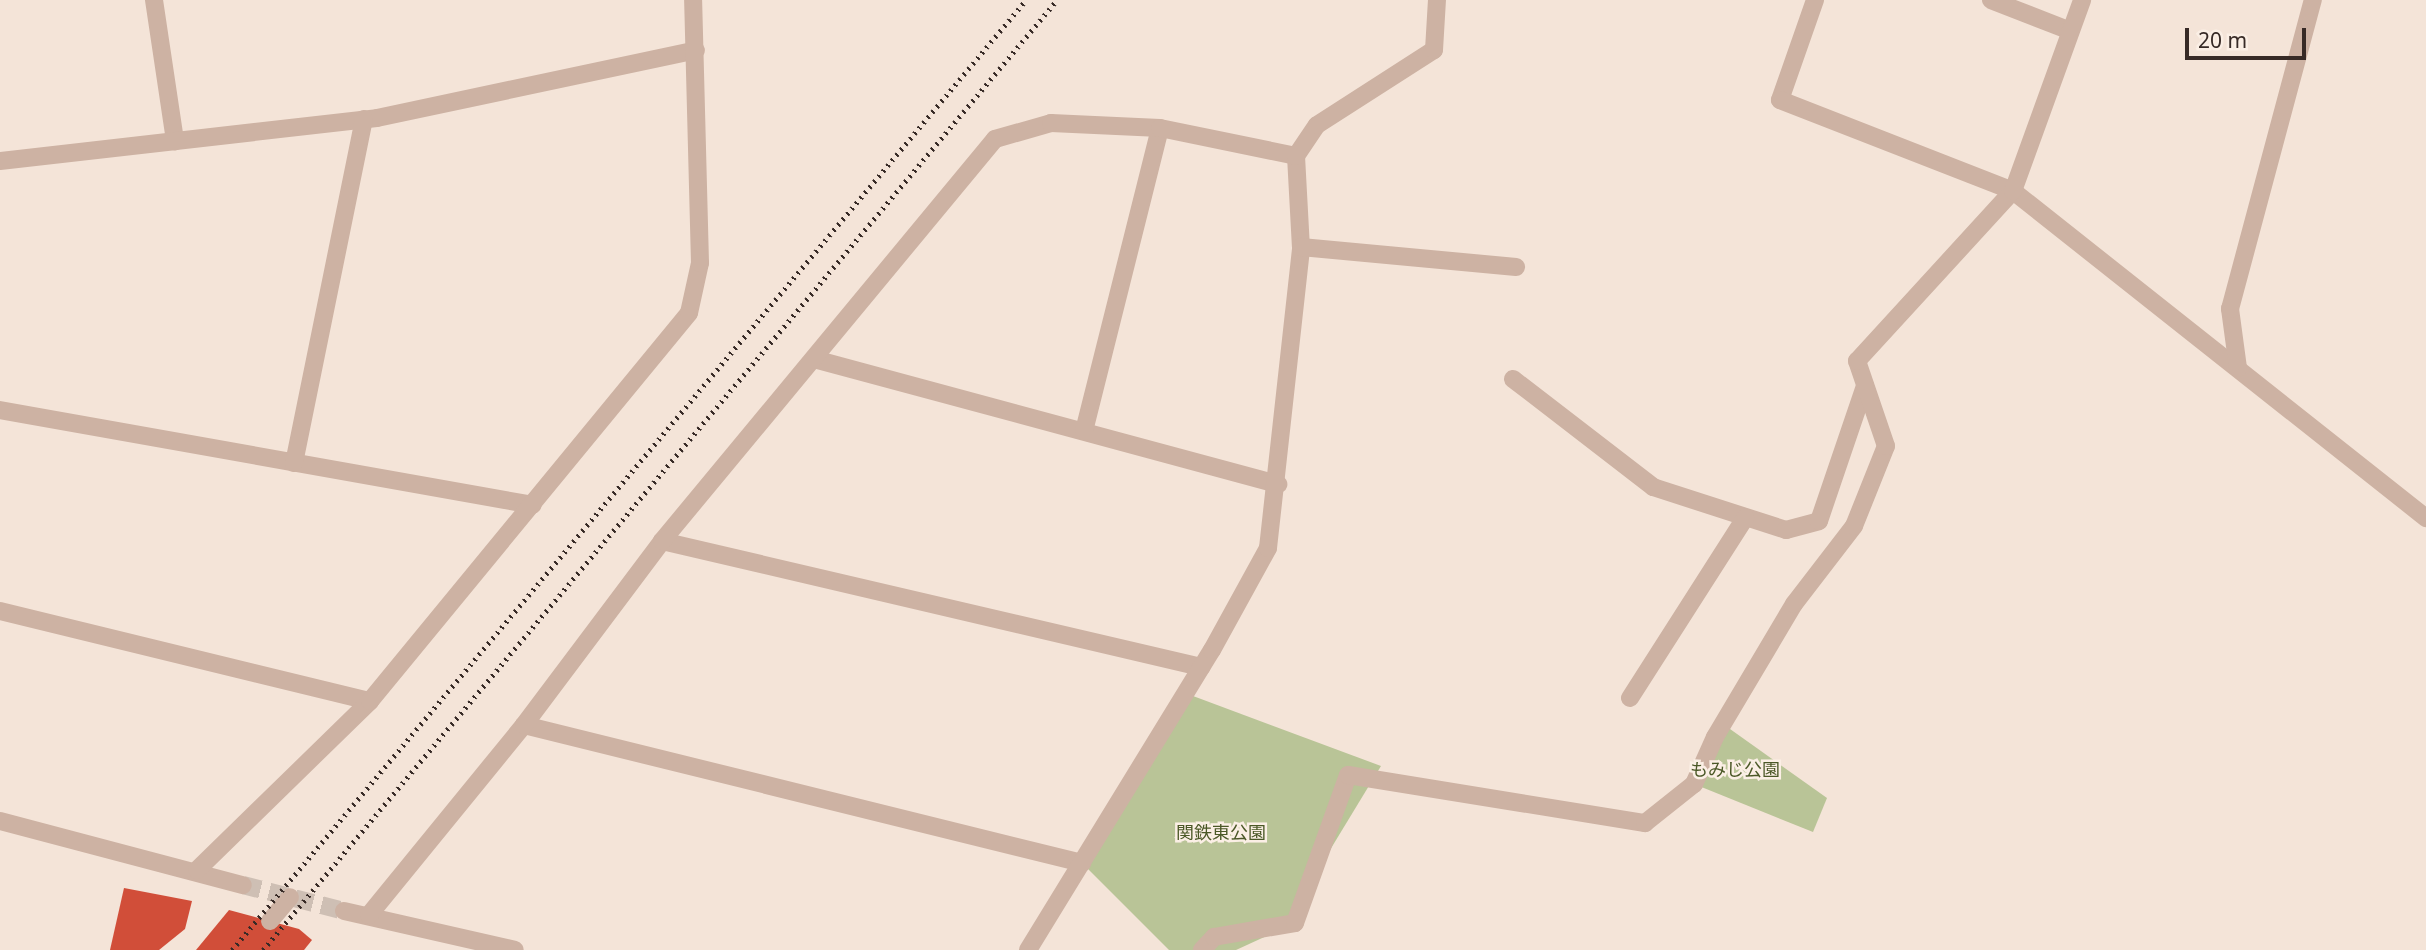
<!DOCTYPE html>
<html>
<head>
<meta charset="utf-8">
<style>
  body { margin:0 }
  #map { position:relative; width:2426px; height:950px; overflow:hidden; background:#f4e4d8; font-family:"Noto Sans","Noto Sans JP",sans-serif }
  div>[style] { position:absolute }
  .green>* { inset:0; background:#b9c497 }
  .building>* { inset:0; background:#d14e39 }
  .minor-tunnel>* { height:18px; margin-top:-9px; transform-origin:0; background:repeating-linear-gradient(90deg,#cebfb4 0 18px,transparent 0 27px) }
  .minor>* { height:18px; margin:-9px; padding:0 9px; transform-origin:9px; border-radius:9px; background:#cdb2a3 }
  .rail>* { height:5px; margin-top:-2.5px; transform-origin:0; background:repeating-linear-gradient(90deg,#372a26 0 2px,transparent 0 7px) }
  span { translate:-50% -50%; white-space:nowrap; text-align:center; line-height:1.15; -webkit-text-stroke:5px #fbefe5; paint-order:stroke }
  .park-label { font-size:18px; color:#4b5827 }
  .scale { position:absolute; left:2185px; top:28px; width:121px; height:32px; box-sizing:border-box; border:4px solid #372a26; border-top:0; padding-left:9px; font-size:21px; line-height:24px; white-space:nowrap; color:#372a26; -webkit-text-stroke:5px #fbefe5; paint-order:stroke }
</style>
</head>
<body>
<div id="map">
  <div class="green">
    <div style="clip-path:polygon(1185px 693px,1381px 766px,1282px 929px,1236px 950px,1169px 950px,1082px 863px)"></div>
    <div style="clip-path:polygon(1723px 724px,1827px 798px,1813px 832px,1694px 784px)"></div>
  </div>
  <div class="building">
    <div style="clip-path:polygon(124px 888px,192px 901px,185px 929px,159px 950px,110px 950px)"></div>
    <div style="clip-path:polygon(229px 910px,299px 929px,312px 940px,304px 950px,196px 950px)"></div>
  </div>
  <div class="minor-tunnel">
    <div style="left:243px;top:885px;width:104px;rotate:14.4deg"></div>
  </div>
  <div class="minor">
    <div style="left:154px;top:0;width:143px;rotate:81.5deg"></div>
    <div style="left:1815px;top:0;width:106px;rotate:109.3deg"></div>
    <div style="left:1780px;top:100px;width:250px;rotate:21.3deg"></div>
    <div style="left:2013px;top:191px;width:527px;rotate:38.37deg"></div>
    <div style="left:1991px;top:0;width:83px;rotate:21.3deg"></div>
    <div style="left:1296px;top:156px;width:91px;rotate:86.9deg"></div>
    <div style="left:0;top:161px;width:379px;rotate:-6.5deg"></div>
    <div style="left:377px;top:118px;width:326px;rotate:-12deg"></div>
    <div style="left:814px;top:359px;width:481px;rotate:15.1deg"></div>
    <div style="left:2238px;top:368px;width:60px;rotate:-97.7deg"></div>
    <div style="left:2230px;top:309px;width:320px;rotate:-75deg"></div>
    <div style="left:1513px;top:379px;width:177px;rotate:37.6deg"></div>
    <div style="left:1653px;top:487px;width:140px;rotate:17.9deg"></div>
    <div style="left:1786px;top:530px;width:34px;rotate:-15deg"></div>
    <div style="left:1819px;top:521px;width:143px;rotate:-71.2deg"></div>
    <div style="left:0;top:410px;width:541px;rotate:10.11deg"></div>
    <div style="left:1084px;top:431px;width:312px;rotate:-75.9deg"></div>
    <div style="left:294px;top:463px;width:351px;rotate:-78.5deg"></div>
    <div style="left:662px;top:541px;width:554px;rotate:13.16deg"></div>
    <div style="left:0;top:611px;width:381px;rotate:13.7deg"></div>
    <div style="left:1630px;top:698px;width:214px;rotate:-57.4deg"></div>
    <div style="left:524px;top:725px;width:575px;rotate:13.89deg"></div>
    <div style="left:0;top:821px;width:251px;rotate:14.8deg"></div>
    <div style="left:197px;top:870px;width:242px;rotate:-44.3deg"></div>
    <div style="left:370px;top:701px;width:502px;rotate:-50.57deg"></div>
    <div style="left:689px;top:313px;width:51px;rotate:-77.6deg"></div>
    <div style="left:700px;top:263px;width:263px;rotate:-91.5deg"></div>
    <div style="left:344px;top:911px;width:175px;rotate:12.8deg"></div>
    <div style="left:369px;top:915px;width:245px;rotate:-50.8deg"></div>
    <div style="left:524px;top:725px;width:230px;rotate:-53.1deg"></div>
    <div style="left:662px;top:541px;width:522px;rotate:-50.36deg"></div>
    <div style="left:995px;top:139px;width:58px;rotate:-15.9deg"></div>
    <div style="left:1051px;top:123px;width:109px;rotate:2.6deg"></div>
    <div style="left:1160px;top:128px;width:139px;rotate:11.6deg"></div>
    <div style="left:1296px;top:156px;width:37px;rotate:-56deg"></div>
    <div style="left:1317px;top:125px;width:139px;rotate:-32.7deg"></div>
    <div style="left:1434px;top:50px;width:50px;rotate:-86.6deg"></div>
    <div style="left:270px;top:921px;width:31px;rotate:-50deg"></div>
    <div style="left:1028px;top:950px;width:352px;rotate:-58.5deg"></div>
    <div style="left:1212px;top:650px;width:116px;rotate:-61.2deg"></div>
    <div style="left:1268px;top:548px;width:303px;rotate:-83.7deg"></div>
    <div style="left:1301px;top:247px;width:216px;rotate:5.3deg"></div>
    <div style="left:1202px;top:950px;width:18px;rotate:-47deg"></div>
    <div style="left:1214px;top:937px;width:82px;rotate:-9.8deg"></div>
    <div style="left:1295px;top:923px;width:157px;rotate:-70.3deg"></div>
    <div style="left:1348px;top:775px;width:301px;rotate:9.2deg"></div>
    <div style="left:1645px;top:823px;width:63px;rotate:-38.5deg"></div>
    <div style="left:1694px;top:784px;width:51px;rotate:-65.9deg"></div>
    <div style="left:1715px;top:737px;width:155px;rotate:-59.3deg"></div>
    <div style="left:1794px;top:604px;width:98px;rotate:-52.4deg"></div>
    <div style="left:1854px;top:526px;width:86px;rotate:-68.2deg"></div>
    <div style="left:1886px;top:446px;width:90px;rotate:-108.8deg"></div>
    <div style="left:1857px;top:361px;width:231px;rotate:-47.5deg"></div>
    <div style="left:2013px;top:191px;width:203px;rotate:-70.1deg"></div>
  </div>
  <div class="rail">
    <div style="left:232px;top:950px;width:1238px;rotate:-50.11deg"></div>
    <div style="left:263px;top:950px;width:1238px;rotate:-50.11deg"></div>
  </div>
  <div class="park-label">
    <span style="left:1735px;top:769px">もみじ公園</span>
    <span style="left:1221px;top:832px">関鉄東公園</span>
  </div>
  <div class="scale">20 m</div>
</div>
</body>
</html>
